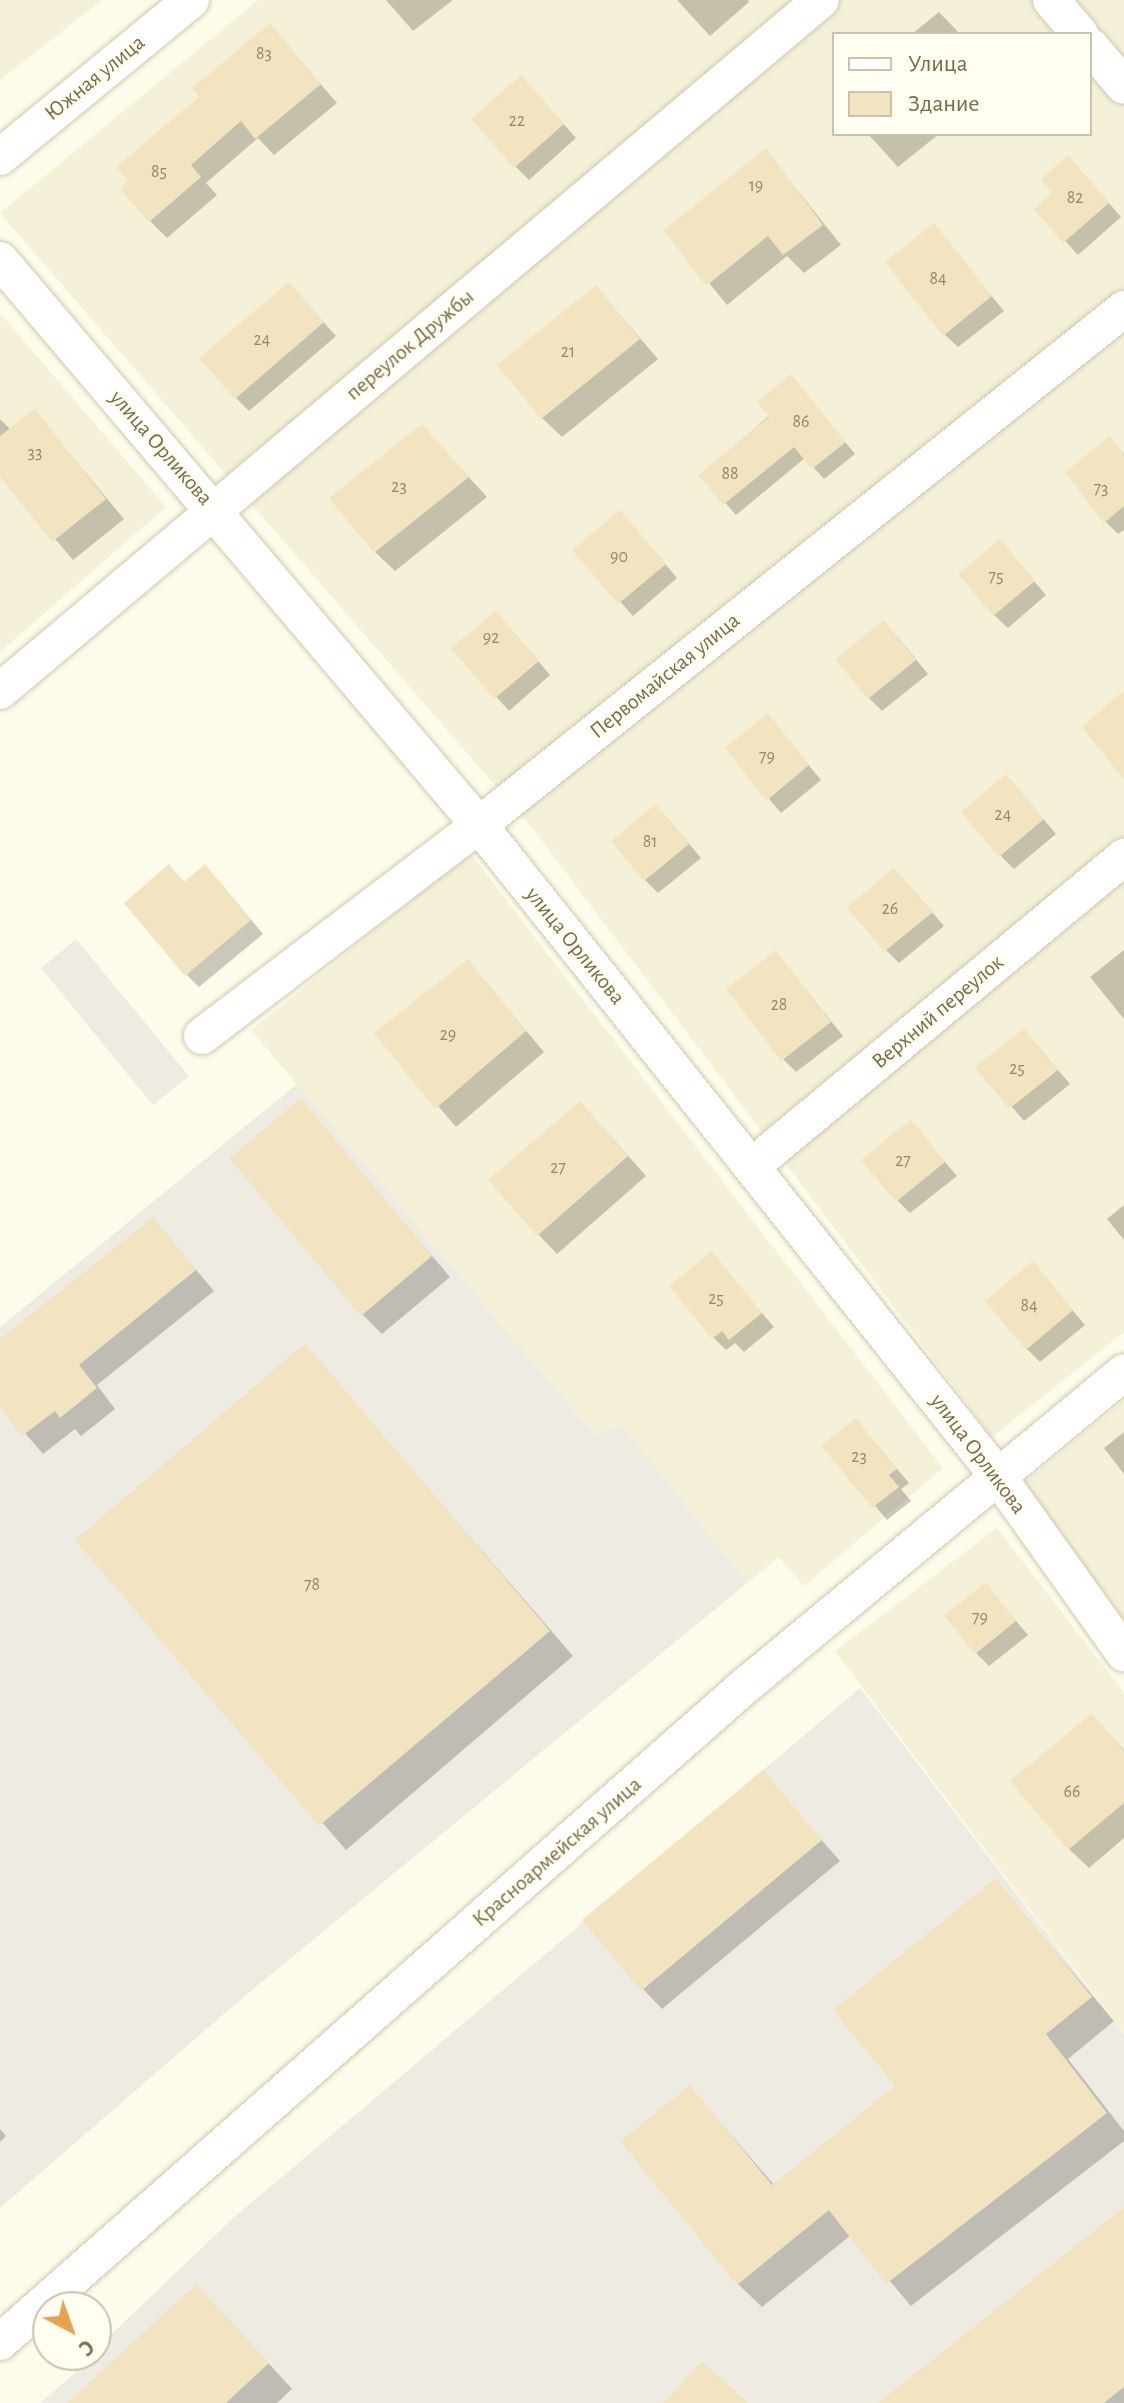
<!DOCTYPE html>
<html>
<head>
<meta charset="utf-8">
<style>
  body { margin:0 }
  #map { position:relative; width:1124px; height:2403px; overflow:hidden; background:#fdfbea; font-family:"Alegreya Sans",sans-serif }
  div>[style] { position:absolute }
  .residential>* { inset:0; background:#f5f0d8 }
  .industrial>* { inset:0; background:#eeece2 }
  .shadow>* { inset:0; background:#0003 }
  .building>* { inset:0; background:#f3e4c1 }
  .roads { filter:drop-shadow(0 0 2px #cfc8ae) drop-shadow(0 0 2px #cfc8ae) }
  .minor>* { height:36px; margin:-18px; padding:0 18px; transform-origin:18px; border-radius:18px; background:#fff }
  span { translate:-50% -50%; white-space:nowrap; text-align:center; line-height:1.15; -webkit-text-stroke:6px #fffef0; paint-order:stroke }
  .number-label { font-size:18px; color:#978869 }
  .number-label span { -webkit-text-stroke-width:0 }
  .street-label { font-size:22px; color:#786a4c }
  .legend { position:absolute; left:832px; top:32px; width:260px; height:104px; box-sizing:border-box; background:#fffef0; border:2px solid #c9c3ae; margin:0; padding:10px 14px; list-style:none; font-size:24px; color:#786a4c }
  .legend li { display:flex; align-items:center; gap:16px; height:40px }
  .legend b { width:40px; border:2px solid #c9c3ae }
  .north { position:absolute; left:32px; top:2291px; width:80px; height:80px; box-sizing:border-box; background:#fffef0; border:2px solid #c9c3ae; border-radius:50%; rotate:139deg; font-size:22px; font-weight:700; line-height:32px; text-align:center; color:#786a4c }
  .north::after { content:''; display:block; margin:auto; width:28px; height:36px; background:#e7a14f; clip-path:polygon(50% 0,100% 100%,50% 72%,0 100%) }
</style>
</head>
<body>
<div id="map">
  <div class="residential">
    <div style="clip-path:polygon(0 0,102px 0,0 80px)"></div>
    <div style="clip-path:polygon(evenodd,258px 0,1124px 0,1124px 1332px,992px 1437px,537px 834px,0 213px,258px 0,834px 34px,1090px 34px,1090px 134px,834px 134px,834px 34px)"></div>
    <div style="clip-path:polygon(0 313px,166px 507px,0 652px)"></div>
    <div style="clip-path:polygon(470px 853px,943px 1468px,804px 1586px,779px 1557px,747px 1583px,621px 1425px,594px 1435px,251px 1030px)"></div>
    <div style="clip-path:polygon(1124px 1400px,1124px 1622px,1015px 1490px)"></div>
    <div style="clip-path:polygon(997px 1528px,1124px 1693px,1124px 2034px,835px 1651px)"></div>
  </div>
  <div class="industrial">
    <div style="clip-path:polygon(76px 939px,189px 1076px,153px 1105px,41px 968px)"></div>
    <div style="clip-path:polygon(297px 1084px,594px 1435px,621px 1425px,747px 1583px,240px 2000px,0 2208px,0 1327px)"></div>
    <div style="clip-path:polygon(860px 1688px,1124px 2035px,1124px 2403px,40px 2403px,96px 2355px,96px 2349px,231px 2220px)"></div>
  </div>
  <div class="shadow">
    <div style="clip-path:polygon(386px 0,453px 0,413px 31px)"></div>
    <div style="clip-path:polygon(677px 0,748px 0,749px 2px,710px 36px)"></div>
    <div style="clip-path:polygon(939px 12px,960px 34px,912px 34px)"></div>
    <div style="clip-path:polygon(269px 25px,337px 103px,274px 155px,258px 138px,206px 183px,217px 195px,167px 238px,150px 221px,202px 97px)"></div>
    <div style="clip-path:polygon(534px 91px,576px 138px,529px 180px,516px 167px)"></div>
    <div style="clip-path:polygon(868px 134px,939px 134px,898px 167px)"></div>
    <div style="clip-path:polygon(766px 151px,841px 245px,804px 273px,787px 256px,727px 305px,667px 231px)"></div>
    <div style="clip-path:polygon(1081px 171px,1121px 217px,1078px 255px,1037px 209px)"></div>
    <div style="clip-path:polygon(934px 226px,1004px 311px,958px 347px,944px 334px)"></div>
    <div style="clip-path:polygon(289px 284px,336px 336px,249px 411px,236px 398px)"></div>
    <div style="clip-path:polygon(596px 287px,658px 359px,562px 437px,542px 418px)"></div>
    <div style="clip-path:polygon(801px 388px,855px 454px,824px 479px,805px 458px,736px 515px,701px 475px)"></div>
    <div style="clip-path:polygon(34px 411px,124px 519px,73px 560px,0 474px,0 419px,11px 430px)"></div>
    <div style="clip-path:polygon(422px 426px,487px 497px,395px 571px,375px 552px)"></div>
    <div style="clip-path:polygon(1110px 439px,1124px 454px,1124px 530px,1118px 534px,1105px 521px)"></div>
    <div style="clip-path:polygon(633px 526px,677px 578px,633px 616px,575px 551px)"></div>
    <div style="clip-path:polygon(1000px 542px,1046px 595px,1008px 628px,994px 615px)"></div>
    <div style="clip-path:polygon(509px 627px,550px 675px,509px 711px,454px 649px)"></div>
    <div style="clip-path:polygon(897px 636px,928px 674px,882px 711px,869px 698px)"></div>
    <div style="clip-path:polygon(768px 716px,821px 780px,781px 813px,727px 749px)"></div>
    <div style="clip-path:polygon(1019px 790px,1056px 834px,1014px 869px,1000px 855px)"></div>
    <div style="clip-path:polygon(669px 820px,701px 858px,658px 893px,645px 880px)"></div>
    <div style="clip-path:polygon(169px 867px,185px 883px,218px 880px,263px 934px,199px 987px,186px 974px)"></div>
    <div style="clip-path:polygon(908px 884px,944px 926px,899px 963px,886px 950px)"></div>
    <div style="clip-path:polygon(1124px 950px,1124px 1019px,1090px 977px)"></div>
    <div style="clip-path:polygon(776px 953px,843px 1036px,796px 1072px,783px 1059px)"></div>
    <div style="clip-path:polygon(468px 962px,544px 1052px,456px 1127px,377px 1034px)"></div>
    <div style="clip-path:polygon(1024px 1030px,1070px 1084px,1024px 1121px,978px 1068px)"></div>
    <div style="clip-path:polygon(301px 1101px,450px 1277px,382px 1334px,362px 1314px)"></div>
    <div style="clip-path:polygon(911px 1122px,957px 1176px,910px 1213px,897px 1200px)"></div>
    <div style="clip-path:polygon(599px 1123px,646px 1176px,557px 1254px,538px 1234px)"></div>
    <div style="clip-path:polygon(1124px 1205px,1124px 1240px,1107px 1219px)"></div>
    <div style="clip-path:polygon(153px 1219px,214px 1291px,97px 1385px,115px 1409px,81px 1436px,75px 1429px,43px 1454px,0 1404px,0 1342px)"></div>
    <div style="clip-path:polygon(711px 1253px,774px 1327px,744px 1352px,735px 1343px,726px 1350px,713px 1337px)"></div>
    <div style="clip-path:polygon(1033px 1264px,1085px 1325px,1040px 1362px,1027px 1349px)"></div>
    <div style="clip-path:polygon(305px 1346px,573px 1656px,346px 1850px,78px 1540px)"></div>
    <div style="clip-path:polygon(856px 1421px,909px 1483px,901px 1489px,911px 1501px,887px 1520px,824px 1446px)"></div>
    <div style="clip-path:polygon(1124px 1432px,1124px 1474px,1104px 1448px)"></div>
    <div style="clip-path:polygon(985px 1585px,1028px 1635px,989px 1666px,976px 1653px)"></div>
    <div style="clip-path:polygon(1092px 1715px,1124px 1750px,1124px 1838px,1089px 1868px,1069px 1849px)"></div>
    <div style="clip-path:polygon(763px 1773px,840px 1861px,662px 2009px,643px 1989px)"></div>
    <div style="clip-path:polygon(996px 1881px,1114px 2021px,1068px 2059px,1124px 2131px,1124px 2141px,911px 2306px,851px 2235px,762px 2307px,738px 2284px,690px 2087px,775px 2186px,897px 2086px)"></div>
    <div style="clip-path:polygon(0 2129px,6px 2136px,0 2142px)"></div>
    <div style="clip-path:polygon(1124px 2210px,1124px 2403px,881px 2403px)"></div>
    <div style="clip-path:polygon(221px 2311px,292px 2389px,277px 2403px,70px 2403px)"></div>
  </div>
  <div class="building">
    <div style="clip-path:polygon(270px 23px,321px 84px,255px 139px,241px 121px,191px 165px,201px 177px,149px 222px,120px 189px,128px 181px,116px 167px,199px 97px,192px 88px)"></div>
    <div style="clip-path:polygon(521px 75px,564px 124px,514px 168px,471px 119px)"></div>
    <div style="clip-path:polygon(766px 148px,823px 225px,783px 255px,768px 236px,706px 286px,664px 230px)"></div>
    <div style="clip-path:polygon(1068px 155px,1109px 203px,1063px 243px,1034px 209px,1052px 193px,1041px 179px)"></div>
    <div style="clip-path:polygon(934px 223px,992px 296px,943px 336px,885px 262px)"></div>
    <div style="clip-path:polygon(289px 282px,324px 322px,235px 399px,199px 358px)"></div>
    <div style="clip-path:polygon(596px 285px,640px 339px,541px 419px,497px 365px)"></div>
    <div style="clip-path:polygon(791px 374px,846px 442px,812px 469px,794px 447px,723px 505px,698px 475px,769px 417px,757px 402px)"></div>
    <div style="clip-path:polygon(35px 409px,106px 499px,52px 542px,0 477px,0 436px)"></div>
    <div style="clip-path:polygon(422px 424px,469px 477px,374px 553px,329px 498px)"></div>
    <div style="clip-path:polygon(1110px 436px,1124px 455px,1124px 506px,1104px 523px,1065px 472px)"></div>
    <div style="clip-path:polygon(620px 510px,666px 564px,618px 604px,572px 550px)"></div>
    <div style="clip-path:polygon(1000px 539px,1035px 581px,993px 616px,958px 574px)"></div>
    <div style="clip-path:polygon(496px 611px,539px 661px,494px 699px,451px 648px)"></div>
    <div style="clip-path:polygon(884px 620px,916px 660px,868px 699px,835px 659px)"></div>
    <div style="clip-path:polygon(1124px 690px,1124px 780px,1082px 727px)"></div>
    <div style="clip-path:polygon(768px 713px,809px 765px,766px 801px,725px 748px)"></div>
    <div style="clip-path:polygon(1006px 774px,1044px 819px,999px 857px,961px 812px)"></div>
    <div style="clip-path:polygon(656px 804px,689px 844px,644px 881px,611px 841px)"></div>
    <div style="clip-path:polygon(169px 864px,184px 882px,205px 864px,251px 920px,185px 976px,124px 903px)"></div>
    <div style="clip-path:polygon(894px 868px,933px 912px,884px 952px,847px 907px)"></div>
    <div style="clip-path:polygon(776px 950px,831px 1022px,781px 1061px,726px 989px)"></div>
    <div style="clip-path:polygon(468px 959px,526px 1031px,435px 1109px,374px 1033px)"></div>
    <div style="clip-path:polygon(1024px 1028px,1058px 1070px,1009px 1109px,975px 1067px)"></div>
    <div style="clip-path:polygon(301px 1098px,432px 1256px,361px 1316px,229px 1158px)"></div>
    <div style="clip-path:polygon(580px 1101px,628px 1156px,537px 1236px,488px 1180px)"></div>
    <div style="clip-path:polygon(911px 1119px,945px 1162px,896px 1202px,861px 1160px)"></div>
    <div style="clip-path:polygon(153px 1217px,196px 1270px,79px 1365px,97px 1388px,60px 1418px,55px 1411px,22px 1436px,0 1408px,0 1339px)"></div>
    <div style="clip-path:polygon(712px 1251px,762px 1313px,729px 1340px,722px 1331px,712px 1339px,669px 1286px)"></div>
    <div style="clip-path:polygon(1033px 1261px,1073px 1310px,1026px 1350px,985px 1301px)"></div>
    <div style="clip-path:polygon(305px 1343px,550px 1631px,319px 1826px,75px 1540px)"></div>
    <div style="clip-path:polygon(856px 1418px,897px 1469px,889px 1475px,899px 1487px,872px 1508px,821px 1445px)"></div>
    <div style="clip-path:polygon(986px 1582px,1016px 1621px,975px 1654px,944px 1616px)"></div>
    <div style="clip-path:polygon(1092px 1713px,1124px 1751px,1124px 1803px,1068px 1850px,1010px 1781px)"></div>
    <div style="clip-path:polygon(763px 1770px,822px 1840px,641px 1991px,582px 1920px)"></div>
    <div style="clip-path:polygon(996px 1878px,1092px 1997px,1046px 2034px,1107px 2113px,886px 2284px,829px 2210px,737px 2285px,620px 2141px,690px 2085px,772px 2185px,895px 2086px,833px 2010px)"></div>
    <div style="clip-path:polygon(1124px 2207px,1124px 2387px,1104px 2403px,878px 2403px)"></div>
    <div style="clip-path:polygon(196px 2284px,269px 2363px,226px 2403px,67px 2403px)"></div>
    <div style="clip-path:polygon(702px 2361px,748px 2403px,663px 2403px)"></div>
  </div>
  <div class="roads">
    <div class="minor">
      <div style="left:1051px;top:0;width:45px;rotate:49.5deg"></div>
      <div style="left:1090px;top:46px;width:52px;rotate:49.6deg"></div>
      <div style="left:0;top:157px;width:247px;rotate:-39.4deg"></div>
      <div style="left:0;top:260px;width:741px;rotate:49.71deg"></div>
      <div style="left:479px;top:825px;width:831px;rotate:51.45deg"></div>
      <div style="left:997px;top:1475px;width:219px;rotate:54.5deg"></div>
      <div style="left:0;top:691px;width:1073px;rotate:-40.09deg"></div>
      <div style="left:202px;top:1036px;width:348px;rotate:-37.3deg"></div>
      <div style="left:479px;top:825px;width:826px;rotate:-38.66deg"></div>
      <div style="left:752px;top:1166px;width:484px;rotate:-39.7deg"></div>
      <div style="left:0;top:2342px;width:993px;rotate:-41.37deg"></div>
      <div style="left:745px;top:1686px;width:492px;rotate:-39.6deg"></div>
    </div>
  </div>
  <div class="number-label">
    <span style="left:264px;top:54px">83</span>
    <span style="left:517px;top:121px">22</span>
    <span style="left:159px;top:172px">85</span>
    <span style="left:756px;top:186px">19</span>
    <span style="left:1075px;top:198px">82</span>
    <span style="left:938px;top:279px">84</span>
    <span style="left:262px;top:340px">24</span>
    <span style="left:568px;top:352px">21</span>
    <span style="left:801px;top:422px">86</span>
    <span style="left:35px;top:453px">33</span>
    <span style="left:730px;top:474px">88</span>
    <span style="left:399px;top:487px">23</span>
    <span style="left:1101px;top:489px">73</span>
    <span style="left:619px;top:557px">90</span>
    <span style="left:996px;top:577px">75</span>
    <span style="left:491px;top:638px">92</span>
    <span style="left:767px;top:757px">79</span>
    <span style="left:1003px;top:815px">24</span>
    <span style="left:650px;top:842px">81</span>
    <span style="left:890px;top:909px">26</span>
    <span style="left:779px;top:1005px">28</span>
    <span style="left:448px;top:1035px">29</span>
    <span style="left:1017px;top:1069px">25</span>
    <span style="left:903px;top:1161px">27</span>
    <span style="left:558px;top:1168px">27</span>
    <span style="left:716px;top:1299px">25</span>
    <span style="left:1029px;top:1306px">84</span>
    <span style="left:859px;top:1457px">23</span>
    <span style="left:312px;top:1585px">78</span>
    <span style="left:980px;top:1618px">79</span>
    <span style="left:1072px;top:1792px">66</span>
  </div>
  <div class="street-label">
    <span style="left:95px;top:78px;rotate:-39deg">Южная улица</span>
    <span style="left:410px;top:345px;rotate:-40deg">переулок Дружбы</span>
    <span style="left:161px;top:448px;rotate:49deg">улица Орликова</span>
    <span style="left:665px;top:676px;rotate:-39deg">Первомайская улица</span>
    <span style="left:575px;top:946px;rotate:51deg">улица Орликова</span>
    <span style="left:938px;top:1012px;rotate:-40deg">Верхний переулок</span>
    <span style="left:978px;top:1454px;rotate:53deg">улица Орликова</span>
    <span style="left:557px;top:1852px;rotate:-41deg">Красноармейская улица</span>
  </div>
  <ul class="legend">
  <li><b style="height:10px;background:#fff"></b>Улица</li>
  <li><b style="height:22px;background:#f3e4c1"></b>Здание</li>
  </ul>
  <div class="north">С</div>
</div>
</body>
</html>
